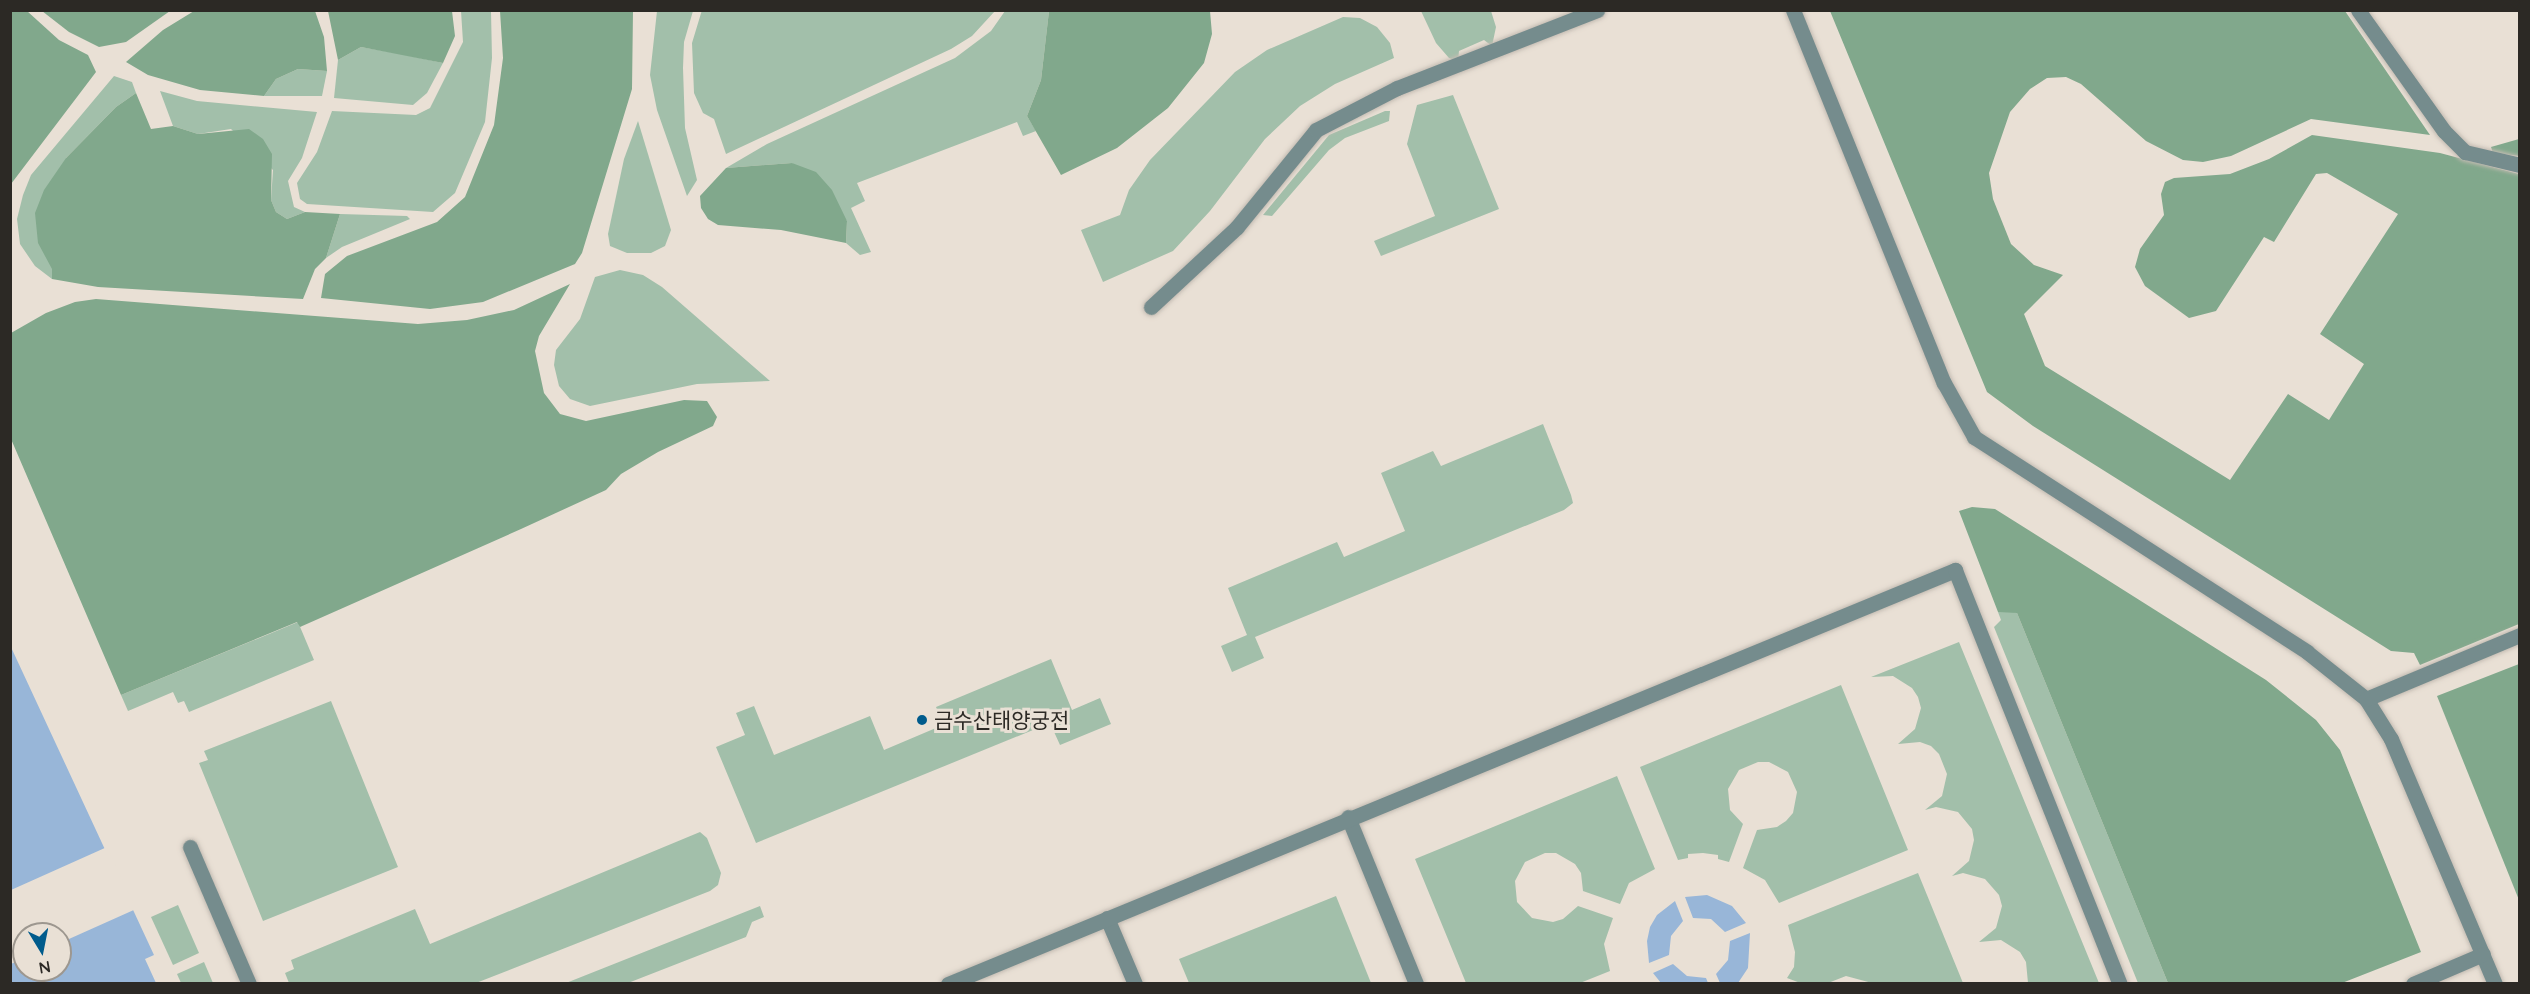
<!DOCTYPE html>
<html>
<head>
<meta charset="utf-8">
<style>
  body { margin:0 }
  #map { position:relative; width:2530px; height:994px; overflow:hidden; background:#e9e0d5; font-family:Quicksand,"Noto Sans KR",sans-serif }
  div>[style] { position:absolute }
  .green>* { inset:0; background:#a2bfaa }
  .forest>* { inset:0; background:#81a88c }
  .water>* { inset:0; background:#98b6d8 }
  .pier>* { inset:0; background:#e9e0d5 }
  .roads { filter:drop-shadow(0 0 2px #c3bbb2) drop-shadow(0 0 2px #c3bbb2) }
  .minor>* { height:15px; margin:-7.5px; padding:0 7.5px; transform-origin:7.5px; border-radius:7.5px; background:#758c8d }
  .dots>* { width:16px; height:16px; translate:-50% -50%; box-sizing:border-box; border:3px solid #e9e0d5; border-radius:50% }
  span { translate:-50% -50%; white-space:nowrap; text-align:center; line-height:1.15; -webkit-text-stroke:6px #e9e0d5; paint-order:stroke }
  .poi-label { font-size:21px; color:#2c2925 }
  .left { translate:0 -50%; text-align:left }
  .frame { position:absolute; inset:0; border:12px solid #2c2925; pointer-events:none }
  .north { position:absolute; left:12px; top:922px; width:60px; height:60px; box-sizing:border-box; background:#e9e0d5; border:2px solid #9d978f; border-radius:50%; rotate:170deg; font-size:16px; font-weight:700; line-height:24px; text-align:center; color:#2c2925 }
  .north::after { content:''; display:block; margin:auto; width:21px; height:27px; background:#005b8c; clip-path:polygon(50% 0,100% 100%,50% 72%,0 100%) }
</style>
</head>
<body>
<div id="map">
  <div class="green">
    <div style="clip-path:polygon(702px 10px,995px 10px,995px 11px,972px 36px,951px 49px,726px 154px,714px 119px,703px 113px,694px 93px,692px 43px)"></div>
    <div style="clip-path:polygon(461px 11px,491px 11px,492px 58px,485px 122px,455px 193px,433px 212px,307px 204px,300px 199px,297px 183px,317px 152px,332px 111px,416px 115px,430px 108px,463px 42px)"></div>
    <div style="clip-path:polygon(657px 11px,693px 11px,684px 42px,683px 68px,685px 128px,697px 180px,687px 196px,657px 110px,650px 75px)"></div>
    <div style="clip-path:polygon(1005px 11px,1049px 11px,1041px 80px,1027px 116px,1036px 131px,1023px 136px,1017px 122px,857px 183px,865px 201px,851px 208px,871px 252px,860px 255px,846px 243px,847px 221px,792px 163px,726px 168px,767px 144px,955px 58px,991px 31px)"></div>
    <div style="clip-path:polygon(1421px 11px,1491px 11px,1496px 27px,1492px 46px,1484px 40px,1459px 51px,1458px 61px,1449px 58px,1436px 43px)"></div>
    <div style="clip-path:polygon(1343px 17px,1360px 18px,1377px 27px,1390px 43px,1394px 58px,1335px 84px,1300px 106px,1265px 139px,1210px 211px,1173px 251px,1103px 282px,1081px 230px,1120px 215px,1129px 190px,1150px 160px,1235px 72px,1267px 50px)"></div>
    <div style="clip-path:polygon(361px 47px,401px 54px,443px 63px,427px 93px,413px 105px,334px 98px,338px 60px)"></div>
    <div style="clip-path:polygon(298px 69px,327px 71px,322px 96px,264px 96px,276px 79px)"></div>
    <div style="clip-path:polygon(114px 76px,132px 82px,136px 93px,116px 107px,66px 158px,52px 279px,35px 266px,20px 244px,17px 219px,23px 195px,31px 175px)"></div>
    <div style="clip-path:polygon(160px 91px,197px 101px,317px 112px,302px 158px,288px 181px,294px 207px,305px 212px,287px 219px,276px 212px,271px 200px,273px 170px,231px 129px,198px 134px,173px 126px)"></div>
    <div style="clip-path:polygon(1453px 95px,1499px 209px,1381px 256px,1374px 241px,1435px 216px,1407px 144px,1417px 105px)"></div>
    <div style="clip-path:polygon(1385px 111px,1390px 111px,1389px 121px,1345px 138px,1329px 150px,1272px 216px,1263px 215px,1329px 135px)"></div>
    <div style="clip-path:polygon(638px 121px,671px 230px,665px 246px,651px 253px,627px 253px,610px 246px,608px 234px,624px 159px)"></div>
    <div style="clip-path:polygon(340px 214px,407px 216px,410px 219px,342px 247px,326px 258px)"></div>
    <div style="clip-path:polygon(620px 270px,643px 275px,662px 287px,770px 381px,697px 384px,590px 406px,570px 399px,559px 386px,554px 365px,556px 350px,580px 319px,595px 277px)"></div>
    <div style="clip-path:polygon(1543px 424px,1571px 495px,1573px 503px,1564px 510px,1255px 637px,1264px 658px,1232px 672px,1221px 646px,1247px 635px,1228px 588px,1337px 542px,1344px 557px,1405px 531px,1381px 473px,1433px 451px,1441px 466px)"></div>
    <div style="clip-path:polygon(2007px 610px,2017px 613px,2168px 983px,2138px 983px,1996px 632px,1994px 627px,2001px 620px,1998px 612px)"></div>
    <div style="clip-path:polygon(298px 622px,314px 660px,189px 712px,184px 701px,178px 703px,173px 692px,128px 711px,121px 695px)"></div>
    <div style="clip-path:polygon(1959px 642px,2099px 983px,2028px 983px,2026px 962px,2020px 952px,2001px 940px,1979px 942px,1996px 928px,2002px 906px,1999px 895px,1985px 879px,1963px 873px,1952px 876px,1969px 861px,1974px 840px,1972px 829px,1958px 812px,1936px 807px,1925px 810px,1942px 796px,1947px 774px,1939px 754px,1931px 746px,1920px 742px,1898px 744px,1915px 729px,1921px 708px,1918px 697px,1912px 688px,1893px 676px,1871px 677px)"></div>
    <div style="clip-path:polygon(1051px 659px,1072px 710px,1100px 698px,1111px 724px,1060px 745px,1050px 723px,756px 843px,716px 747px,745px 735px,736px 713px,754px 706px,774px 755px,870px 716px,884px 750px,943px 725px,936px 707px)"></div>
    <div style="clip-path:polygon(1841px 685px,1908px 850px,1779px 903px,1765px 880px,1743px 868px,1757px 830px,1777px 827px,1786px 821px,1793px 813px,1797px 792px,1788px 772px,1769px 762px,1758px 762px,1739px 770px,1728px 789px,1730px 810px,1743px 824px,1729px 862px,1718px 859px,1718px 855px,1703px 853px,1688px 854px,1688px 858px,1678px 860px,1640px 767px)"></div>
    <div style="clip-path:polygon(331px 701px,398px 867px,263px 921px,199px 763px,208px 760px,204px 751px)"></div>
    <div style="clip-path:polygon(1617px 776px,1655px 869px,1629px 883px,1620px 904px,1583px 891px,1581px 873px,1575px 864px,1556px 853px,1545px 853px,1525px 862px,1515px 881px,1517px 902px,1532px 918px,1553px 922px,1563px 919px,1578px 906px,1613px 918px,1604px 944px,1610px 971px,1580px 983px,1466px 983px,1415px 859px)"></div>
    <div style="clip-path:polygon(700px 832px,707px 838px,721px 873px,718px 885px,710px 891px,476px 983px,289px 983px,285px 973px,294px 969px,291px 960px,415px 909px,430px 944px)"></div>
    <div style="clip-path:polygon(1918px 873px,1963px 983px,1872px 983px,1846px 976px,1828px 983px,1803px 984px,1787px 978px,1794px 967px,1795px 952px,1788px 925px)"></div>
    <div style="clip-path:polygon(1336px 896px,1371px 983px,1189px 983px,1179px 959px)"></div>
    <div style="clip-path:polygon(178px 905px,199px 953px,173px 965px,151px 917px)"></div>
    <div style="clip-path:polygon(760px 906px,764px 917px,752px 922px,746px 937px,628px 983px,566px 983px)"></div>
    <div style="clip-path:polygon(204px 962px,213px 983px,181px 983px,177px 974px)"></div>
  </div>
  <div class="forest">
    <div style="clip-path:polygon(11px 10px,27px 11px,59px 40px,88px 55px,96px 72px,11px 184px)"></div>
    <div style="clip-path:polygon(42px 11px,170px 11px,126px 42px,99px 47px,69px 32px)"></div>
    <div style="clip-path:polygon(194px 11px,315px 11px,324px 37px,327px 71px,298px 69px,276px 79px,264px 96px,200px 90px,148px 75px,126px 62px,163px 30px)"></div>
    <div style="clip-path:polygon(328px 11px,452px 11px,455px 36px,443px 63px,361px 47px,338px 60px)"></div>
    <div style="clip-path:polygon(500px 11px,633px 11px,632px 89px,582px 253px,575px 264px,483px 302px,430px 309px,321px 298px,325px 274px,347px 256px,437px 222px,465px 197px,494px 125px,503px 58px)"></div>
    <div style="clip-path:polygon(1049px 11px,1210px 11px,1212px 34px,1204px 63px,1168px 108px,1117px 148px,1061px 175px,1027px 116px,1041px 80px)"></div>
    <div style="clip-path:polygon(1830px 11px,2345px 11px,2430px 135px,2311px 119px,2231px 156px,2203px 162px,2183px 160px,2146px 141px,2081px 84px,2066px 77px,2047px 78px,2030px 89px,2010px 112px,1989px 173px,1993px 199px,2011px 244px,2034px 265px,2063px 275px,2024px 314px,2045px 366px,2230px 480px,2288px 394px,2329px 420px,2364px 364px,2320px 334px,2398px 214px,2327px 173px,2316px 174px,2274px 242px,2264px 237px,2216px 311px,2189px 318px,2145px 286px,2135px 267px,2140px 249px,2164px 215px,2161px 194px,2165px 182px,2174px 178px,2230px 174px,2269px 159px,2312px 135px,2440px 153px,2519px 174px,2519px 624px,2420px 665px,2414px 653px,2391px 651px,2033px 426px,1987px 392px)"></div>
    <div style="clip-path:polygon(136px 93px,151px 129px,173px 126px,198px 134px,249px 129px,263px 139px,272px 154px,271px 200px,276px 212px,287px 219px,305px 212px,340px 214px,326px 258px,315px 269px,303px 299px,98px 287px,52px 279px,52px 269px,38px 243px,35px 213px,44px 190px,66px 158px,116px 107px)"></div>
    <div style="clip-path:polygon(2519px 139px,2519px 156px,2493px 153px,2491px 147px)"></div>
    <div style="clip-path:polygon(792px 163px,816px 172px,832px 190px,847px 221px,846px 243px,781px 230px,718px 225px,708px 219px,701px 208px,700px 196px,726px 168px)"></div>
    <div style="clip-path:polygon(570px 284px,539px 336px,535px 351px,544px 393px,560px 414px,586px 421px,684px 400px,707px 401px,717px 417px,713px 426px,658px 452px,621px 474px,606px 490px,521px 529px,300px 627px,297px 622px,121px 695px,11px 439px,11px 333px,46px 313px,75px 302px,96px 299px,418px 324px,467px 320px,514px 310px)"></div>
    <div style="clip-path:polygon(1972px 507px,1995px 509px,2266px 680px,2316px 720px,2340px 750px,2421px 952px,2342px 983px,2168px 983px,2017px 613px,1998px 612px,1959px 511px)"></div>
    <div style="clip-path:polygon(2519px 664px,2519px 900px,2437px 696px)"></div>
  </div>
  <div class="water">
    <div style="clip-path:polygon(evenodd,10px 645px,154px 955px,145px 959px,156px 983px,11px 983px,10px 645px,24px 934px,60px 934px,60px 970px,24px 970px,24px 934px)"></div>
    <div style="clip-path:polygon(1707px 895px,1732px 906px,1746px 923px,1725px 932px,1711px 919px,1693px 918px,1685px 897px)"></div>
    <div style="clip-path:polygon(1675px 901px,1683px 921px,1671px 936px,1669px 955px,1649px 963px,1647px 941px,1650px 927px,1657px 915px)"></div>
    <div style="clip-path:polygon(1750px 933px,1748px 968px,1738px 983px,1720px 983px,1716px 974px,1728px 960px,1730px 941px)"></div>
    <div style="clip-path:polygon(1673px 964px,1687px 976px,1706px 978px,1708px 983px,1661px 983px,1653px 973px)"></div>
  </div>
  <div class="pier">
    <div style="clip-path:polygon(107px 847px,136px 909px,60px 943px,60px 934px,24px 934px,24px 958px,11px 964px,11px 890px)"></div>
  </div>
  <div class="roads">
    <div class="minor">
      <div style="left:1793px;top:10px;width:402px;rotate:68deg"></div>
      <div style="left:1944px;top:383px;width:62px;rotate:60.9deg"></div>
      <div style="left:1974px;top:437px;width:396px;rotate:32.8deg"></div>
      <div style="left:2307px;top:652px;width:75px;rotate:38.5deg"></div>
      <div style="left:2366px;top:699px;width:47px;rotate:58deg"></div>
      <div style="left:2391px;top:739px;width:266px;rotate:67deg"></div>
      <div style="left:2358px;top:10px;width:148px;rotate:54.6deg"></div>
      <div style="left:2444px;top:131px;width:30px;rotate:45deg"></div>
      <div style="left:2465px;top:152px;width:57px;rotate:13.3deg"></div>
      <div style="left:1151px;top:307px;width:117px;rotate:-42.9deg"></div>
      <div style="left:1237px;top:227px;width:125px;rotate:-50.8deg"></div>
      <div style="left:1316px;top:130px;width:91px;rotate:-27.4deg"></div>
      <div style="left:1397px;top:88px;width:215px;rotate:-21.3deg"></div>
      <div style="left:2366px;top:699px;width:167px;rotate:-22.6deg"></div>
      <div style="left:1348px;top:817px;width:180px;rotate:67.8deg"></div>
      <div style="left:190px;top:847px;width:149px;rotate:66.7deg"></div>
      <div style="left:1107px;top:918px;width:72px;rotate:67deg"></div>
      <div style="left:948px;top:984px;width:1089px;rotate:-22.35deg"></div>
      <div style="left:1955px;top:570px;width:446px;rotate:68.3deg"></div>
      <div style="left:2413px;top:984px;width:76px;rotate:-23.2deg"></div>
    </div>
  </div>
  <div class="dots">
    <div style="left:922px;top:720px;background:#005b8c"></div>
  </div>
  <div class="poi-label">
    <span class="left" style="left:934px;top:720px">금수산태양궁전</span>
  </div>
  <div class="frame"></div>
  <div class="north">N</div>
</div>
</body>
</html>
